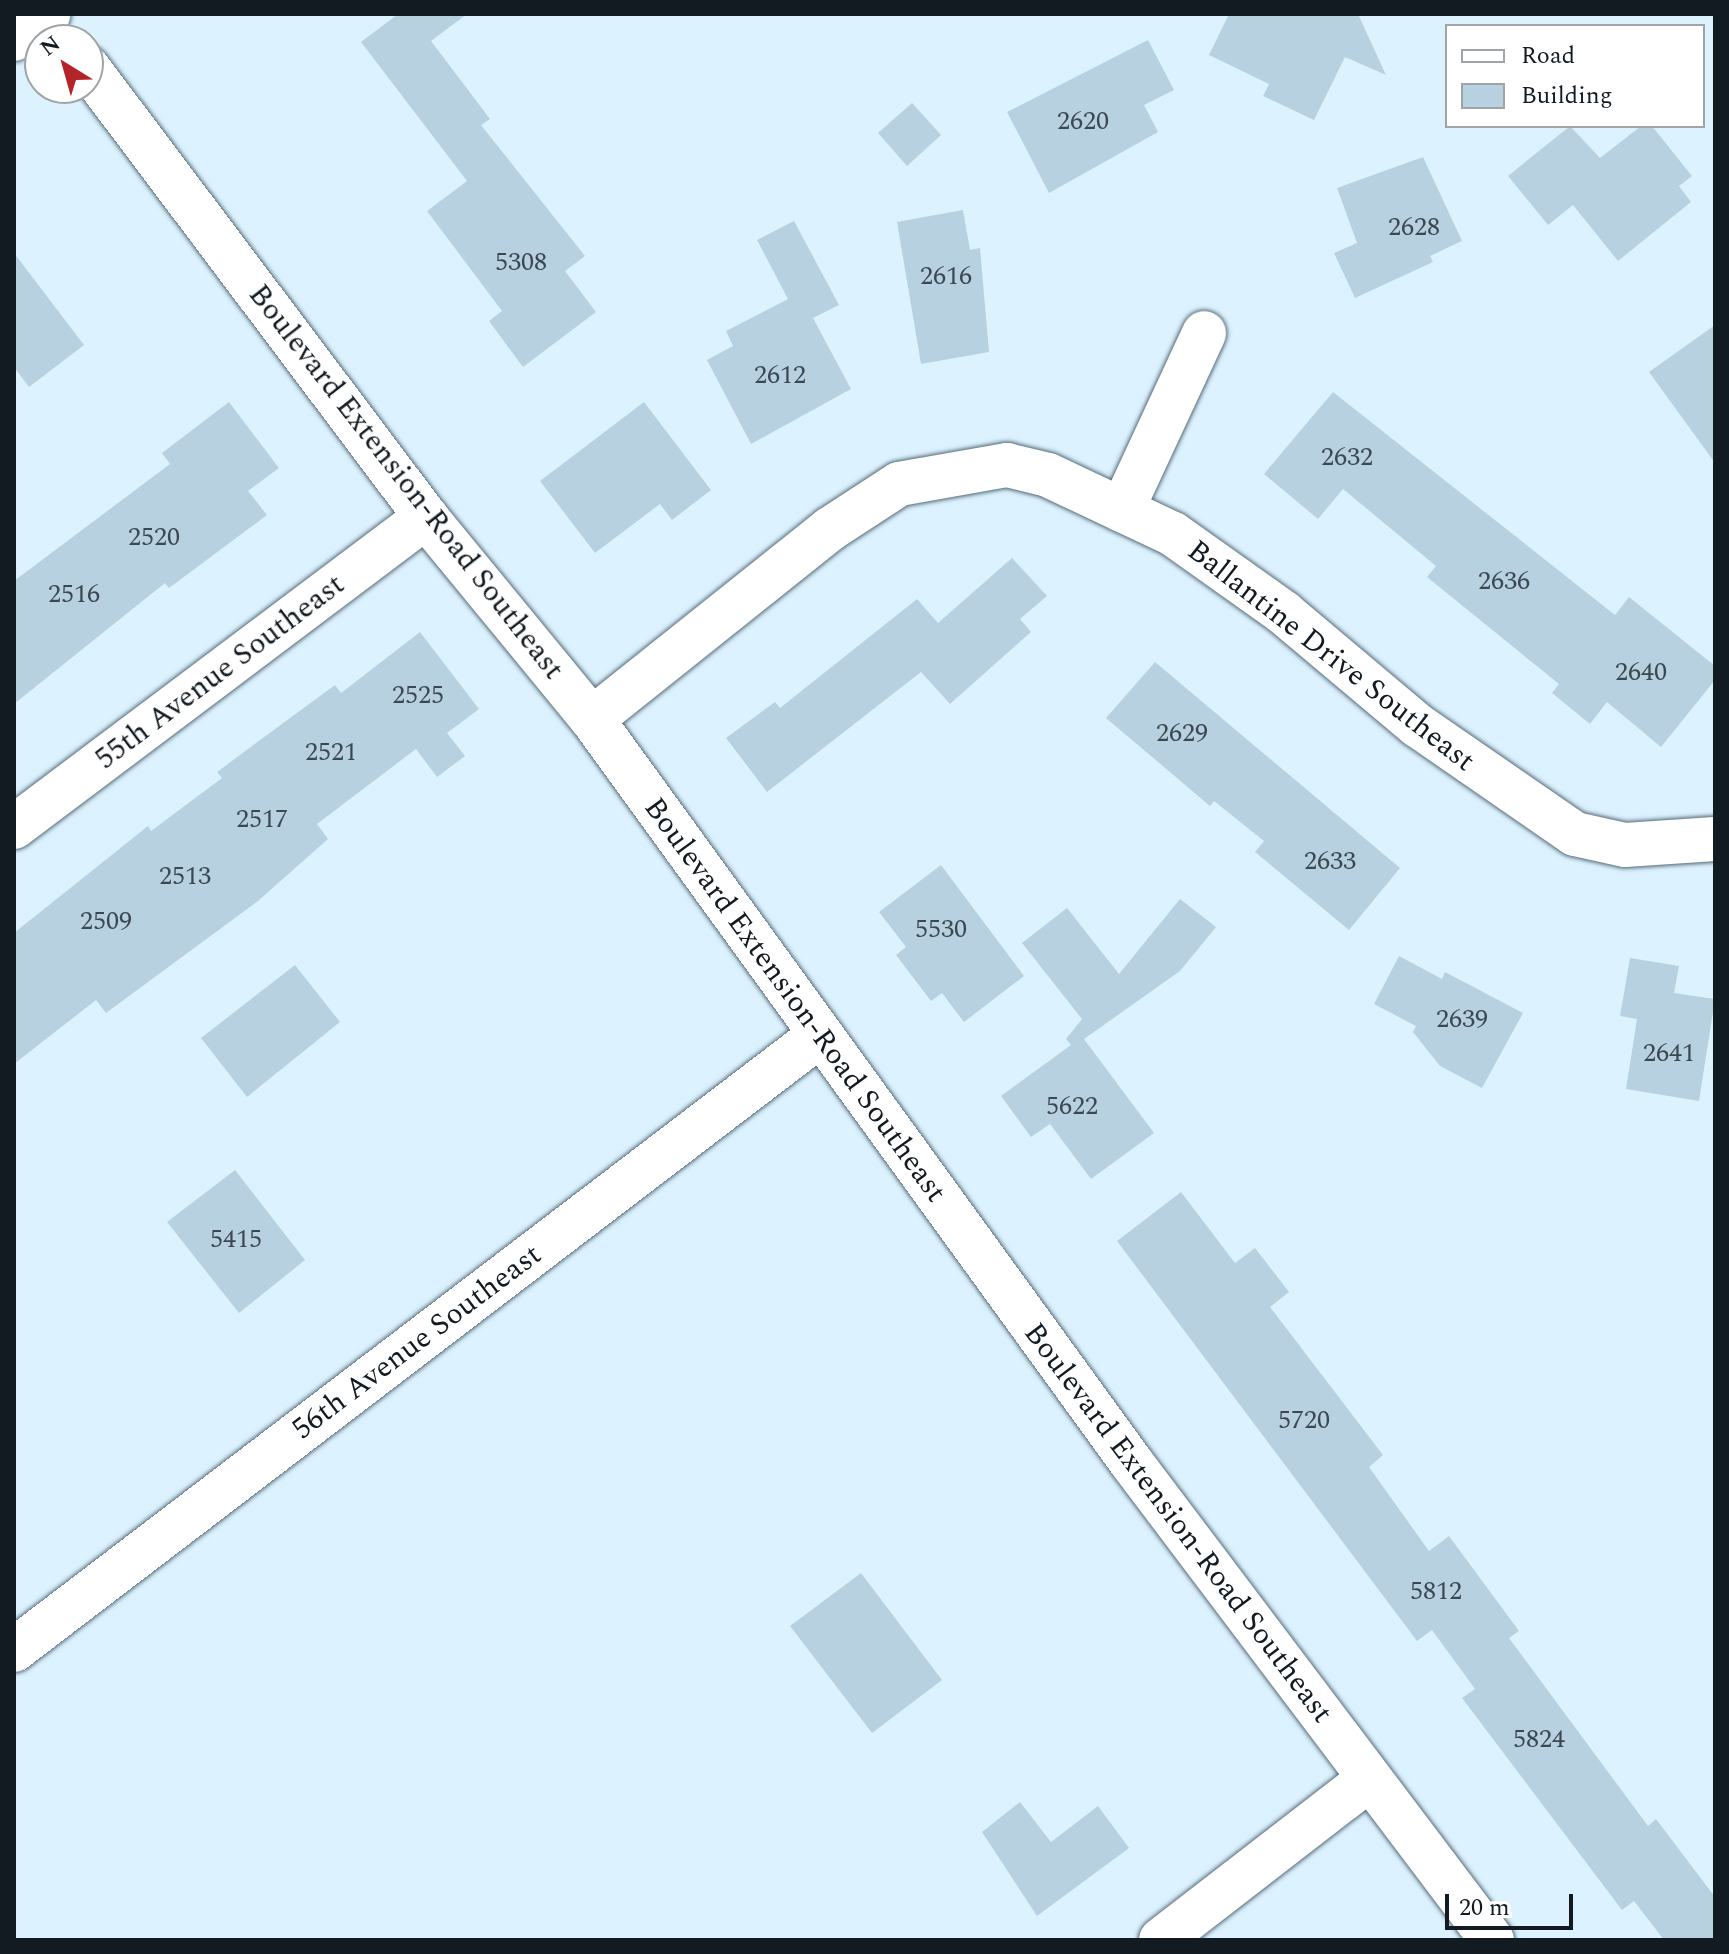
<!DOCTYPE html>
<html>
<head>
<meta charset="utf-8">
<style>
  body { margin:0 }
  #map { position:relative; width:1729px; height:1954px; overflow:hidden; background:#ddf2ff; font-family:Spectral,serif }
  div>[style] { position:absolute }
  .building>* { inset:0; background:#b8d1e1 }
  .roads { filter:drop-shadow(0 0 2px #566c7a) drop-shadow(0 0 2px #566c7a) }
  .minor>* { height:44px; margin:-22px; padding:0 22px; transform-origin:22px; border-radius:22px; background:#fff }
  span { translate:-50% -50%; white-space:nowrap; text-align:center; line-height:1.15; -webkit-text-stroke:6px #fff; paint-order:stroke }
  .number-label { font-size:26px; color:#3c4851 }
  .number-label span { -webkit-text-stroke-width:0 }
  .street-label { font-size:30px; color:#121b21 }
  .frame { position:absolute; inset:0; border:16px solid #121b21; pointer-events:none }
  .legend { position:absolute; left:1445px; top:24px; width:260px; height:104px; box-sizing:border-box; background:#fff; border:2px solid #a0a4a6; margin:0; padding:10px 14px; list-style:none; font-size:24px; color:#121b21 }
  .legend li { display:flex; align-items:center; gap:16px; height:40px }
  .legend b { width:40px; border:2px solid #a0a4a6 }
  .north { position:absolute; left:24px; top:24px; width:80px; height:80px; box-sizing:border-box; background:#fff; border:2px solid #a0a4a6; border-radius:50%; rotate:323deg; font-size:22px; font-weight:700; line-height:32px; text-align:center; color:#121b21 }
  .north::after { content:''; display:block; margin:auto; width:28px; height:36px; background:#b52429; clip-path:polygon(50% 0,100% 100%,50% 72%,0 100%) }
  .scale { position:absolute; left:1445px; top:1894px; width:128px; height:36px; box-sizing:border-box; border:4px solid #121b21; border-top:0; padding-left:10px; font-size:24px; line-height:28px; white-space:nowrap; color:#121b21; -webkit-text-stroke:6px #fff; paint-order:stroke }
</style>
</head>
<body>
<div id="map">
  <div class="building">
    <div style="clip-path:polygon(398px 14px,467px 14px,431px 41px,490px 119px,481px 125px,585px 256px,565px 271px,596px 312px,523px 367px,489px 321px,502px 311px,427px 211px,467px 181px,361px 42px)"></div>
    <div style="clip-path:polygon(1229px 14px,1358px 14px,1386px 75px,1345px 57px,1314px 120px,1263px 96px,1269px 84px,1209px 55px)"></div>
    <div style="clip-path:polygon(1148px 40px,1174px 90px,1144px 105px,1158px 132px,1049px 193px,1007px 112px)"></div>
    <div style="clip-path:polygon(912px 103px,941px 135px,907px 166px,878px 133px)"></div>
    <div style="clip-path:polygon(1570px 126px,1600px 158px,1641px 126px,1652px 126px,1692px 176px,1679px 186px,1691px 202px,1618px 261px,1573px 205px,1548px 225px,1508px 176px)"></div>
    <div style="clip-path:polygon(1423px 157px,1462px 241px,1430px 256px,1433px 262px,1355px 298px,1334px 253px,1357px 243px,1337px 188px)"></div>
    <div style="clip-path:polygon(963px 210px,970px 250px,980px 248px,989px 352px,921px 364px,897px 222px)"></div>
    <div style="clip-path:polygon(794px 221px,839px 305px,813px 318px,851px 389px,751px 444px,707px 360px,733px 346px,726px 331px,788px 299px,757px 240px)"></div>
    <div style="clip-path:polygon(14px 253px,84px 345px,29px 387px,14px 367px)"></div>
    <div style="clip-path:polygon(1715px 325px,1715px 463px,1649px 372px)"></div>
    <div style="clip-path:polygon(1333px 392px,1615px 615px,1629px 597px,1715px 666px,1715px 680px,1661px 747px,1607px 702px,1590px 724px,1552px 693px,1559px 684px,1427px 577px,1436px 566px,1343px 489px,1318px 519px,1264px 474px)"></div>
    <div style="clip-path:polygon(229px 402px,279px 468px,248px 491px,267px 515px,169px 588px,165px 583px,14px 704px,14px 581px,170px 464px,162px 453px)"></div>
    <div style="clip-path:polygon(644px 402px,711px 490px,672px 520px,660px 504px,595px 553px,540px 481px)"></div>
    <div style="clip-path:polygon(1012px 558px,1047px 596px,1020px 619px,1031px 632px,950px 704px,921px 672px,767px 792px,726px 738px,775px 702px,780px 708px,917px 599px,938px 623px)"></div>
    <div style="clip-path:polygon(420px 632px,479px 709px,447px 733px,465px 756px,437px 777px,416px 749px,317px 824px,328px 839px,258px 901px,106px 1013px,96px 1000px,14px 1064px,14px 933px,148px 826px,151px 831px,222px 778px,217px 772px,256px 743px,335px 685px,341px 693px)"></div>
    <div style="clip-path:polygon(1155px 662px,1400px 868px,1349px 930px,1255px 852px,1264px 841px,1214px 801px,1210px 806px,1106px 718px)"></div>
    <div style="clip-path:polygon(941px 865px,1024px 976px,964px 1022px,942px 993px,931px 1001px,896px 955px,906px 947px,879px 912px)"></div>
    <div style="clip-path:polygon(1180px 899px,1216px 927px,1180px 971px,1084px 1039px,1154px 1133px,1091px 1179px,1050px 1124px,1031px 1137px,1001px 1096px,1071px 1045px,1066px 1039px,1082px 1019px,1022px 943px,1067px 908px,1119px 974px)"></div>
    <div style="clip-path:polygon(1399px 956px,1442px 979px,1445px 972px,1523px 1013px,1482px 1088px,1440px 1066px,1413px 1032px,1416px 1026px,1374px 1004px)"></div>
    <div style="clip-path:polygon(1630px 958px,1679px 966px,1674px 993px,1715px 999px,1699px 1101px,1626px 1089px,1637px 1019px,1620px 1016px)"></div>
    <div style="clip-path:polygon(295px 965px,340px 1022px,247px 1097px,201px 1038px)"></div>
    <div style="clip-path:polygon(235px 1170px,305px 1260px,239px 1313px,167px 1222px)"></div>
    <div style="clip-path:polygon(1181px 1192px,1235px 1263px,1255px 1248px,1289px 1292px,1270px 1307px,1383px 1455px,1369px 1467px,1429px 1551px,1449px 1536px,1519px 1631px,1509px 1638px,1648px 1826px,1656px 1819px,1715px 1897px,1715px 1940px,1664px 1940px,1634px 1901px,1622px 1910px,1462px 1698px,1475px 1689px,1432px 1630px,1417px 1641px,1117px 1241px)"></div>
    <div style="clip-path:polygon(861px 1573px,942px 1680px,872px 1733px,790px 1626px)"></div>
    <div style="clip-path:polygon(1020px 1802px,1051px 1842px,1098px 1806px,1129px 1848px,1037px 1916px,982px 1832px)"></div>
  </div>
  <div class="roads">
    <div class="minor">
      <div style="left:14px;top:39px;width:42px;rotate:-35.2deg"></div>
      <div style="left:88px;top:68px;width:562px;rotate:53.03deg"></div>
      <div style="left:426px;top:517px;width:261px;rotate:50.6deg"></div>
      <div style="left:592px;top:719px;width:918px;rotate:54.04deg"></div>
      <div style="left:1131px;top:1462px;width:599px;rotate:52.94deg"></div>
      <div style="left:1122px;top:510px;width:195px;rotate:-65.1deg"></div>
      <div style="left:592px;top:719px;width:305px;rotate:-38.6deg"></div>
      <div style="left:830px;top:529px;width:82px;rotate:-33.1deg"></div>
      <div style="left:899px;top:484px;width:110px;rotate:-10deg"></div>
      <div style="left:1007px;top:465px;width:42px;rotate:13.7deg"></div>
      <div style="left:1048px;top:475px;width:138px;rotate:25.3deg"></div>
      <div style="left:1173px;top:534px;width:136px;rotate:35.4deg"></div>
      <div style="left:1284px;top:613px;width:174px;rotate:40.1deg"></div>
      <div style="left:1417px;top:725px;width:192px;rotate:34.6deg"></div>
      <div style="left:1575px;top:834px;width:51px;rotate:12.4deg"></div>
      <div style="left:1625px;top:845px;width:90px;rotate:-3.8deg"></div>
      <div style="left:14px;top:827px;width:516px;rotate:-36.96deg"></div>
      <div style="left:14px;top:1650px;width:1014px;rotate:-37.34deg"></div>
      <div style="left:1161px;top:1940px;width:262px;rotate:-37.7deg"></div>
    </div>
  </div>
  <div class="number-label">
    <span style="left:1083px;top:122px">2620</span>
    <span style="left:1414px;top:228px">2628</span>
    <span style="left:521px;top:263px">5308</span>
    <span style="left:946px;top:277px">2616</span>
    <span style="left:780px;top:376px">2612</span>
    <span style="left:1347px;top:458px">2632</span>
    <span style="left:154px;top:538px">2520</span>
    <span style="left:1504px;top:582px">2636</span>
    <span style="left:74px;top:595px">2516</span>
    <span style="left:1641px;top:673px">2640</span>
    <span style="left:418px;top:696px">2525</span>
    <span style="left:1182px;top:734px">2629</span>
    <span style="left:331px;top:753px">2521</span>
    <span style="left:262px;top:820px">2517</span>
    <span style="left:1330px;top:862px">2633</span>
    <span style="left:185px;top:877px">2513</span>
    <span style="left:106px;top:922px">2509</span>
    <span style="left:941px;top:930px">5530</span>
    <span style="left:1462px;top:1020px">2639</span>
    <span style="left:1669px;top:1054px">2641</span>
    <span style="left:1072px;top:1107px">5622</span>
    <span style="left:236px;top:1240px">5415</span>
    <span style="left:1304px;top:1421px">5720</span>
    <span style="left:1436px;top:1592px">5812</span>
    <span style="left:1539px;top:1740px">5824</span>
  </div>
  <div class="street-label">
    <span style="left:406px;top:482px;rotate:52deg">Boulevard Extension-Road Southeast</span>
    <span style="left:1331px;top:656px;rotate:38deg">Ballantine Drive Southeast</span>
    <span style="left:220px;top:672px;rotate:-37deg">55th Avenue Southeast</span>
    <span style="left:795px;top:1000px;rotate:54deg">Boulevard Extension-Road Southeast</span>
    <span style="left:417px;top:1342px;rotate:-37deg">56th Avenue Southeast</span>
    <span style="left:1178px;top:1523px;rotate:53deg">Boulevard Extension-Road Southeast</span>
  </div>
  <div class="frame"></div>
  <ul class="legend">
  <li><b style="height:10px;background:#fff"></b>Road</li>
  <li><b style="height:22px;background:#b8d1e1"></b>Building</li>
  </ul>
  <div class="north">N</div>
  <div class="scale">20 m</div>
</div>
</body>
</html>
